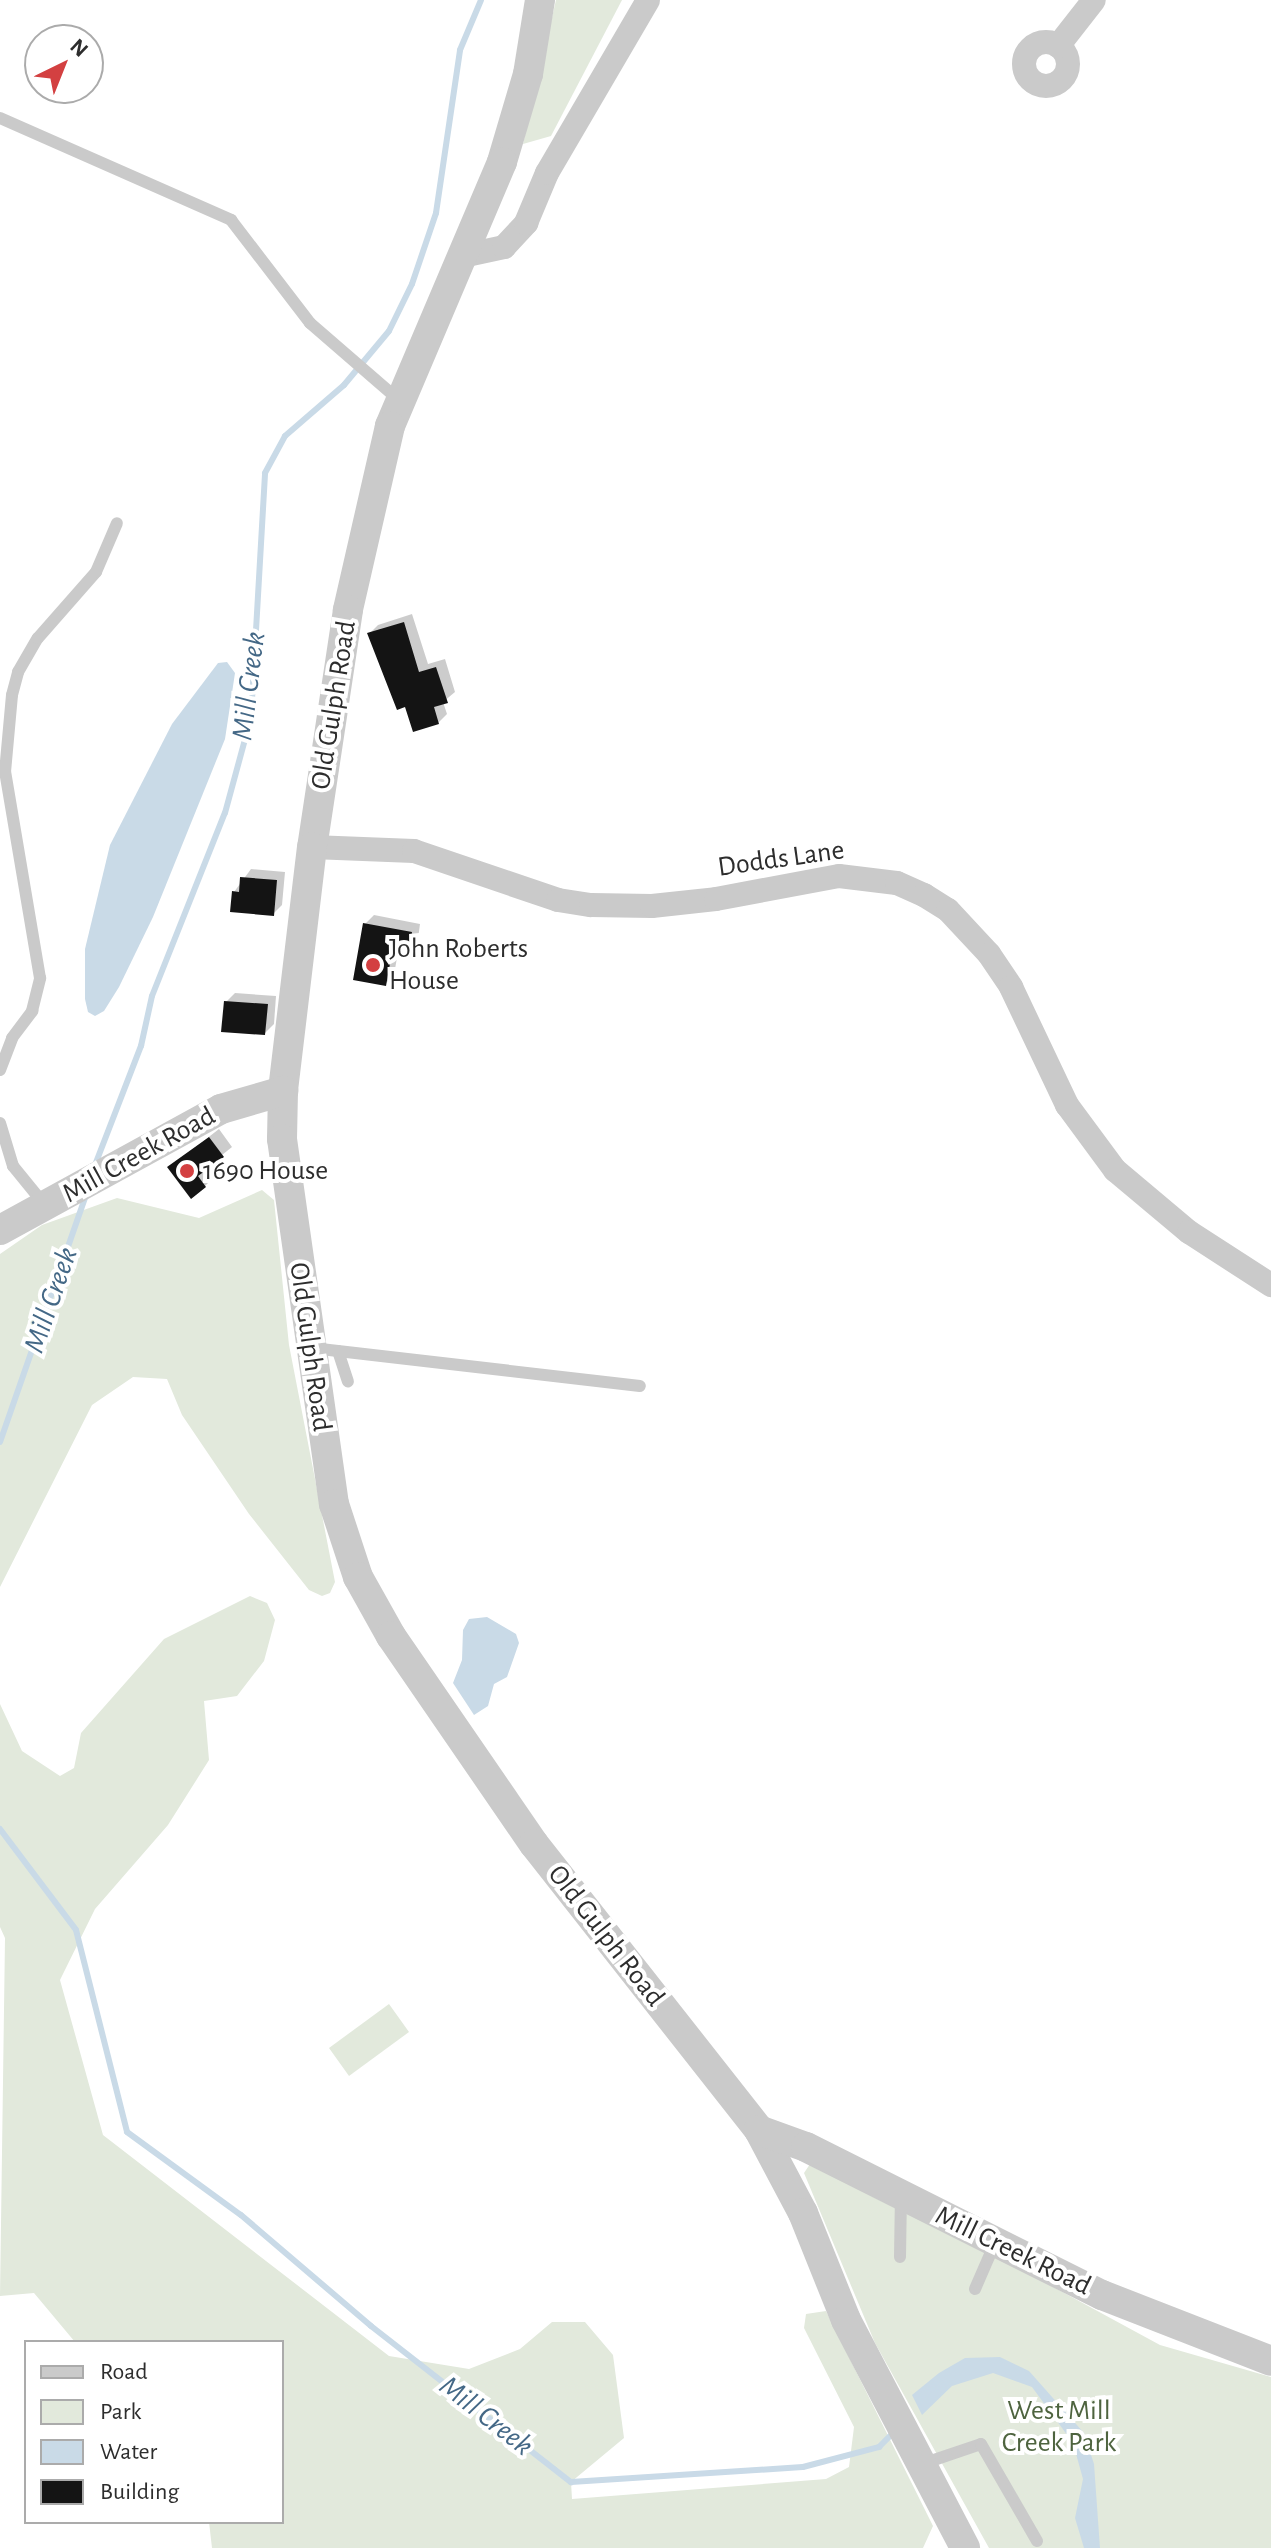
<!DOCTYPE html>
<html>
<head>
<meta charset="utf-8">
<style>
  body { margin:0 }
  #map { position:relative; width:1271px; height:2548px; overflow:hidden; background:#fff; font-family:"Alegreya Sans",sans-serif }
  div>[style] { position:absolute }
  .green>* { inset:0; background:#e2e9dc }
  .water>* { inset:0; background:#c9dae7 }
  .shadow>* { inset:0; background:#0003 }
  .stream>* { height:6px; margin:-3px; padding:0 3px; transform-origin:3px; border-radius:3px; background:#c9dae7 }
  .building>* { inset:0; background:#141414 }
  .service>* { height:12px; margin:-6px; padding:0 6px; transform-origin:6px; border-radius:6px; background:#cacaca }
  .minor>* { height:24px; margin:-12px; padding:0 12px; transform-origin:12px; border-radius:12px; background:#cacaca }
  .minor>.ring { margin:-12px; padding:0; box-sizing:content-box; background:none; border:24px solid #cacaca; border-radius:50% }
  .tertiary>* { height:30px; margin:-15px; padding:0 15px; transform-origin:15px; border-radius:15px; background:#cacaca }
  .dots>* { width:22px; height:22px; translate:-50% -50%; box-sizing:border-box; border:4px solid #fff; border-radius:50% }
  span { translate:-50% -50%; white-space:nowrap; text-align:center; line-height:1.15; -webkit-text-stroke:8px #fff; paint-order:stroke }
  .street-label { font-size:28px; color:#2d2d2d }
  .poi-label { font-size:28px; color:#2d2d2d }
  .left { translate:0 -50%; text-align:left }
  .park-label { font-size:28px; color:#4e643f }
  .water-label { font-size:30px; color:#446886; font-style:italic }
  .legend { position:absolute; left:24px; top:2340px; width:260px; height:184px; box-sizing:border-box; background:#fff; border:2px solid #ababab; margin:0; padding:10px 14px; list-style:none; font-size:24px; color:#2d2d2d }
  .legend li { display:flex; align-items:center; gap:16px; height:40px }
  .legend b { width:40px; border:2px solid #ababab }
  .north { position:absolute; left:24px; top:24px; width:80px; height:80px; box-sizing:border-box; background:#fff; border:2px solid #ababab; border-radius:50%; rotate:43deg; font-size:22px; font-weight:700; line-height:32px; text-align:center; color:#2d2d2d }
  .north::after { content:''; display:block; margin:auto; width:28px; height:36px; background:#d34041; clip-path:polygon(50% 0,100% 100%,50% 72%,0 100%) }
</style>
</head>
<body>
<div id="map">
  <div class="green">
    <div style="clip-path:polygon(556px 0,622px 0,551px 136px,523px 144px)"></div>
    <div style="clip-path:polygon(262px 1190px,274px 1200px,289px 1345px,335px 1582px,330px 1593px,322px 1596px,309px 1590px,249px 1514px,182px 1415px,167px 1379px,133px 1377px,92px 1405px,0 1587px,0 1254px,42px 1225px,117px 1198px,199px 1218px)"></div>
    <div style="clip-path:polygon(250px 1596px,267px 1603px,275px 1620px,264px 1661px,237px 1696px,204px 1701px,209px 1760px,168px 1825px,95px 1909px,60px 1980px,103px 2135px,389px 2356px,469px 2369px,520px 2349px,552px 2322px,585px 2322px,613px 2355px,624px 2438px,571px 2482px,572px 2499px,826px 2479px,849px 2467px,854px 2427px,804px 2328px,806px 2314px,826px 2311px,933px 2526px,923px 2548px,212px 2548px,209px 2522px,282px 2522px,282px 2342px,75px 2342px,34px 2293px,0 2296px,5px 1938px,0 1927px,0 1704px,22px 1751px,60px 1776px,74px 1768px,81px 1733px,164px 1639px)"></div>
    <div style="clip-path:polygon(389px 2004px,409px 2032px,349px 2076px,329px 2048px)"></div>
    <div style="clip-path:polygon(812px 2161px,823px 2162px,1160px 2345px,1271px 2377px,1271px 2548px,989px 2548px,875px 2343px,804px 2173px)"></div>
  </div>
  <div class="water">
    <div style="clip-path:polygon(227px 662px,235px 673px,225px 739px,153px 917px,119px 987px,104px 1011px,95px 1016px,88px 1012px,85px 999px,85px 949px,110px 845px,172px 724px,218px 663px)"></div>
    <div style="clip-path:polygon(487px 1617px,516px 1634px,519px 1643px,507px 1677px,494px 1684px,488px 1706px,474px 1715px,453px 1683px,462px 1660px,463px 1630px,469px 1619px)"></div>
    <div style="clip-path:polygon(1000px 2357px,1029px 2371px,1084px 2433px,1094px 2464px,1100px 2548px,1084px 2548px,1075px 2518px,1083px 2479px,1073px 2443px,1032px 2387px,993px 2373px,952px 2386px,922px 2415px,912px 2395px,939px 2373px,965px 2358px)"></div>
  </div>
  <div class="shadow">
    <div style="clip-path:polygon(412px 614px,428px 664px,445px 659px,455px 692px,443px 702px,447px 714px,438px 723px,406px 705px,369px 634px,378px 625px)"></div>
    <div style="clip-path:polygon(251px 869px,285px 872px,282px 905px,273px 914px,234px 892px)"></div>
    <div style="clip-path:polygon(374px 915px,420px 924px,418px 939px,409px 947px,399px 946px,394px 975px,385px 984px,365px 924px)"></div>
    <div style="clip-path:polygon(235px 993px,276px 996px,274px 1024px,265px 1033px,226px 1002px)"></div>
    <div style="clip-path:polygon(219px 1129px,232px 1147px,207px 1167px,214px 1177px,205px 1186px,170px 1167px)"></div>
  </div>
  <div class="stream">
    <div style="left:95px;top:1165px;width:128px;rotate:-68.9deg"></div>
    <div style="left:141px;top:1046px;width:51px;rotate:-77.6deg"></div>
    <div style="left:152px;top:996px;width:197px;rotate:-68.3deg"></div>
    <div style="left:225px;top:813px;width:99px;rotate:-74.8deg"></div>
    <div style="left:251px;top:717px;width:244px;rotate:-86.7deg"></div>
    <div style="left:265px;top:473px;width:42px;rotate:-61.6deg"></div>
    <div style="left:285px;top:436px;width:78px;rotate:-40.8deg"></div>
    <div style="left:344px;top:385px;width:70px;rotate:-50.2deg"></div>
    <div style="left:389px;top:331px;width:52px;rotate:-63.9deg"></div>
    <div style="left:412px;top:284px;width:75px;rotate:-71.3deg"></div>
    <div style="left:436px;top:213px;width:165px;rotate:-81.6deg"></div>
    <div style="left:460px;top:50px;width:54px;rotate:-67.2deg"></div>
    <div style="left:0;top:1442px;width:262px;rotate:-70.8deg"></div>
    <div style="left:0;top:1829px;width:126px;rotate:53deg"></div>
    <div style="left:76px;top:1930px;width:208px;rotate:75.8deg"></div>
    <div style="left:127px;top:2132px;width:141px;rotate:36.1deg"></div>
    <div style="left:241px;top:2215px;width:171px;rotate:40.5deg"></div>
    <div style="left:371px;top:2326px;width:254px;rotate:38deg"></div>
    <div style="left:571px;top:2482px;width:232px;rotate:-3.7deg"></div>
    <div style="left:803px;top:2467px;width:79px;rotate:-14.7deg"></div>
    <div style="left:879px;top:2447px;width:21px;rotate:-45deg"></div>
  </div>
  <div class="building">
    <div style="clip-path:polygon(404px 622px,419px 672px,436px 667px,448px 703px,434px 707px,439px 724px,413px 732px,405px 707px,397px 710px,367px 633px)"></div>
    <div style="clip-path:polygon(240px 877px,277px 880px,274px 916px,230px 912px,232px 891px,239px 892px)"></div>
    <div style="clip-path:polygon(363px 923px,412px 932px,410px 950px,393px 947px,386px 986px,353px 980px)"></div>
    <div style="clip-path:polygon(224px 1001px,268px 1004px,265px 1035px,221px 1032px)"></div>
    <div style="clip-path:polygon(209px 1137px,224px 1157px,198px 1176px,206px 1187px,191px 1199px,167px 1167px)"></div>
  </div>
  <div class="service">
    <div style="left:0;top:118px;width:253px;rotate:23.8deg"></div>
    <div style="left:231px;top:220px;width:130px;rotate:52.5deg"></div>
    <div style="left:310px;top:323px;width:118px;rotate:40.9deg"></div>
    <div style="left:0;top:1070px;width:34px;rotate:-69deg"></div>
    <div style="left:12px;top:1038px;width:34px;rotate:-53deg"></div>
    <div style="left:32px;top:1011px;width:34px;rotate:-76deg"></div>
    <div style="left:40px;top:978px;width:209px;rotate:-99.6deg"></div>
    <div style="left:5px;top:772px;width:77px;rotate:-84.8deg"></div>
    <div style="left:12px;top:695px;width:24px;rotate:-75deg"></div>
    <div style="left:18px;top:672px;width:39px;rotate:-60deg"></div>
    <div style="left:38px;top:638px;width:88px;rotate:-48.7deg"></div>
    <div style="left:96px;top:572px;width:53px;rotate:-66.8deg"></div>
    <div style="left:0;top:1123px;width:45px;rotate:73.2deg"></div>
    <div style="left:13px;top:1166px;width:49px;rotate:50.8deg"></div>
    <div style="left:312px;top:1348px;width:330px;rotate:6.6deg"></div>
    <div style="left:338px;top:1351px;width:32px;rotate:72deg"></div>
    <div style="left:900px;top:2257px;width:61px;rotate:-89.1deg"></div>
    <div style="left:975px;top:2289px;width:50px;rotate:-66.5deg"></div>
    <div style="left:922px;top:2464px;width:62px;rotate:-18.7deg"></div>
    <div style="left:981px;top:2444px;width:112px;rotate:60deg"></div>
  </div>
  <div class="minor">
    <div class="ring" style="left:1024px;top:42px;width:20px;height:20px"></div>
    <div style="left:1058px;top:46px;width:58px;rotate:-52deg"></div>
    <div style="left:467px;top:255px;width:38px;rotate:-12deg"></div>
    <div style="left:504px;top:247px;width:33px;rotate:-47deg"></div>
    <div style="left:526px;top:223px;width:54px;rotate:-67.2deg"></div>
    <div style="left:547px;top:173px;width:200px;rotate:-59.7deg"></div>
    <div style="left:312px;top:847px;width:102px;rotate:2.2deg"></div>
    <div style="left:414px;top:851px;width:152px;rotate:18.8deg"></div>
    <div style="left:558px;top:900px;width:33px;rotate:9deg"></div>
    <div style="left:591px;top:905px;width:61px;rotate:0.9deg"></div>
    <div style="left:652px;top:906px;width:64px;rotate:-6.2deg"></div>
    <div style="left:716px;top:899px;width:125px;rotate:-10.6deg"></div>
    <div style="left:839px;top:876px;width:58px;rotate:6.9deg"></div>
    <div style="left:897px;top:883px;width:30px;rotate:24deg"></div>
    <div style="left:924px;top:895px;width:28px;rotate:32deg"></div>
    <div style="left:948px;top:910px;width:60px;rotate:47deg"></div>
    <div style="left:989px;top:954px;width:40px;rotate:56deg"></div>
    <div style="left:1011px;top:987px;width:131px;rotate:64.6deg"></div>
    <div style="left:1067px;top:1105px;width:81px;rotate:53.6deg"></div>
    <div style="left:1115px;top:1170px;width:97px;rotate:40deg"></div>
    <div style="left:1189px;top:1232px;width:98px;rotate:32.9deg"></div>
  </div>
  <div class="tertiary">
    <div style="left:540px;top:0;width:75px;rotate:99.2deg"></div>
    <div style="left:528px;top:74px;width:92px;rotate:106.5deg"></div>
    <div style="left:502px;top:162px;width:287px;rotate:113deg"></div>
    <div style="left:390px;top:426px;width:189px;rotate:102.9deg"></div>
    <div style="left:348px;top:610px;width:240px;rotate:98.6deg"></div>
    <div style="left:312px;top:847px;width:246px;rotate:96.8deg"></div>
    <div style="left:283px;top:1091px;width:48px;rotate:91.2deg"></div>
    <div style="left:282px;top:1139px;width:369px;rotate:81.9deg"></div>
    <div style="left:334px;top:1504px;width:77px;rotate:71.8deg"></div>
    <div style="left:358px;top:1577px;width:68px;rotate:60.8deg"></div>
    <div style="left:391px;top:1636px;width:252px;rotate:55.5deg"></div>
    <div style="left:534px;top:1844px;width:364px;rotate:51.8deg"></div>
    <div style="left:759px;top:2130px;width:94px;rotate:62.1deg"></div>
    <div style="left:803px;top:2213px;width:115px;rotate:68.1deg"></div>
    <div style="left:846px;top:2320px;width:257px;rotate:62.4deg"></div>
    <div style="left:0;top:1230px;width:252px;rotate:-28.7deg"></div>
    <div style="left:221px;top:1109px;width:65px;rotate:-16.2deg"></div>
    <div style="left:759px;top:2130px;width:50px;rotate:19.9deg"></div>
    <div style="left:806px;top:2147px;width:331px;rotate:26.6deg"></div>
    <div style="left:1102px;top:2295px;width:181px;rotate:21.3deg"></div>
  </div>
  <div class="dots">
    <div style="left:373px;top:965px;background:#d34041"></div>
    <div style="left:187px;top:1171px;background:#d34041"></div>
  </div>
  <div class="street-label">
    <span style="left:334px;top:705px;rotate:-81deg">Old Gulph Road</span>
    <span style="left:781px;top:859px;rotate:-8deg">Dodds Lane</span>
    <span style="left:139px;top:1155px;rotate:-29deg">Mill Creek Road</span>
    <span style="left:310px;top:1347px;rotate:82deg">Old Gulph Road</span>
    <span style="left:606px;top:1936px;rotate:52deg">Old Gulph Road</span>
    <span style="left:1013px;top:2251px;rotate:26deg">Mill Creek Road</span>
  </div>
  <div class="poi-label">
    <span class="left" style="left:389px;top:965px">John Roberts<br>House</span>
    <span class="left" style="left:203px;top:1171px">1690 House</span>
  </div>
  <div class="park-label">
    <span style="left:1059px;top:2427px">West Mill<br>Creek Park</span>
  </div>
  <div class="water-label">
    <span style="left:249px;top:686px;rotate:-83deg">Mill Creek</span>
    <span style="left:51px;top:1300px;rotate:-71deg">Mill Creek</span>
    <span style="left:486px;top:2416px;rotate:38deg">Mill Creek</span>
  </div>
  <ul class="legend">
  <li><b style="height:10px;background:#cacaca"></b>Road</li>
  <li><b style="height:22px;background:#e2e9dc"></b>Park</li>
  <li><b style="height:22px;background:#c9dae7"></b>Water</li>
  <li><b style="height:22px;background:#141414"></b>Building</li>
  </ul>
  <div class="north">N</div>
</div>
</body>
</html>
